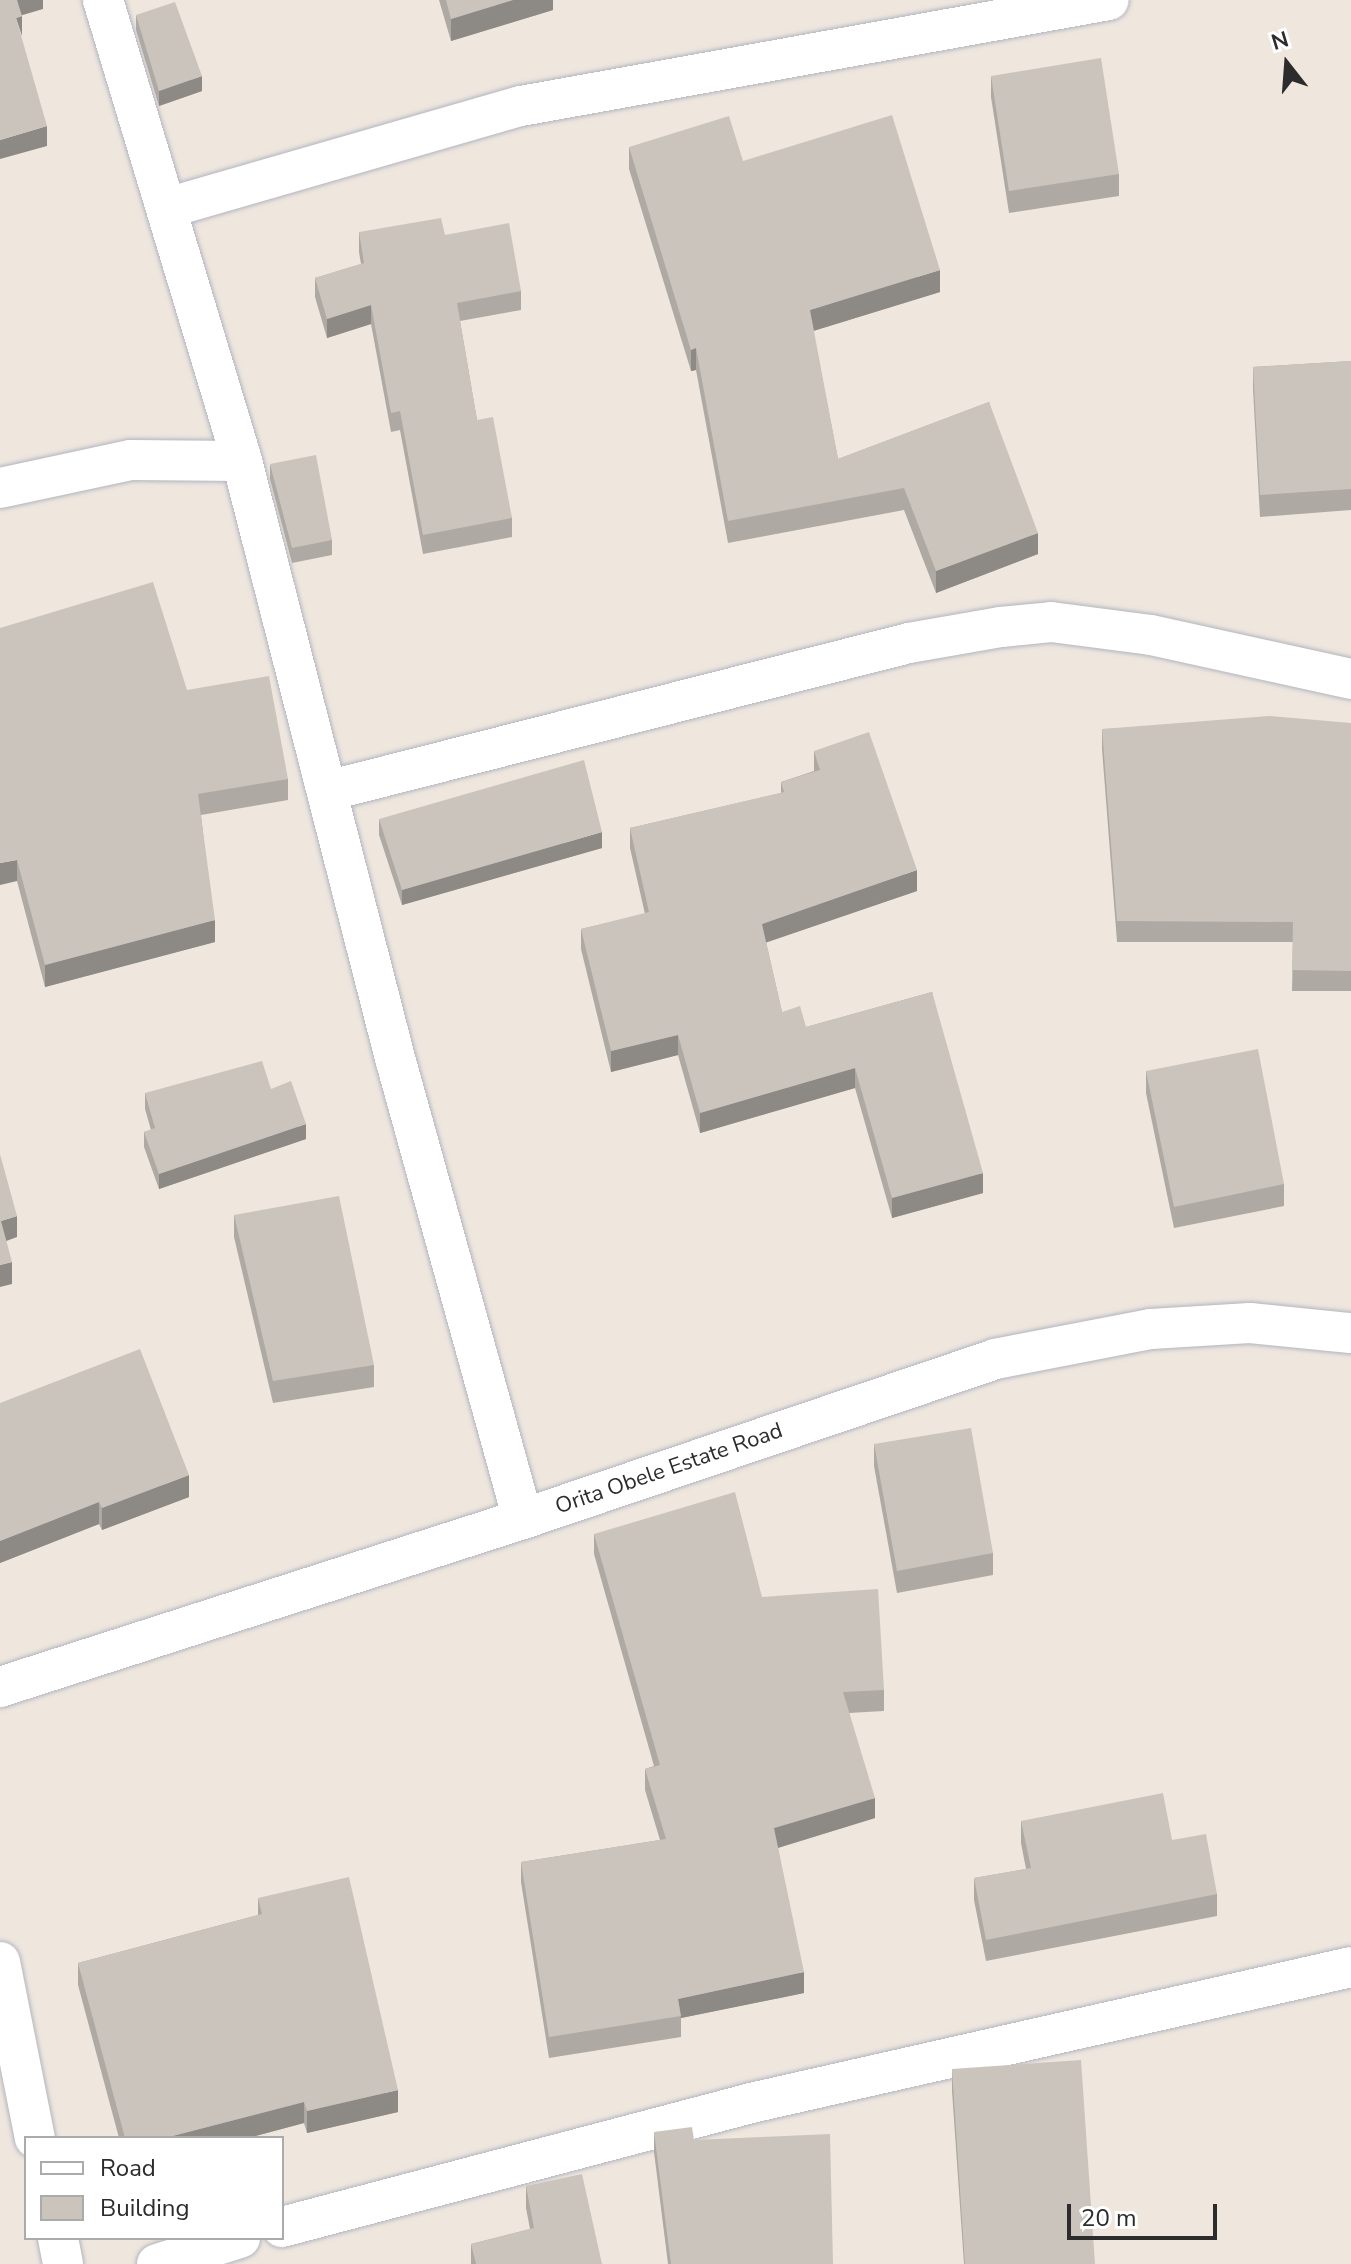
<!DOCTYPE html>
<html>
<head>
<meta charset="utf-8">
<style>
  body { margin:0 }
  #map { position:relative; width:1351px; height:2264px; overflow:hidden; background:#efe7de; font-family:"Nunito Sans",sans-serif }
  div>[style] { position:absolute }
  .roads { filter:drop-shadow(0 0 2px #b2b5c1) drop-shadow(0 0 2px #b2b5c1) }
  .minor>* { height:40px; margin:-20px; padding:0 20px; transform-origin:20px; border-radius:20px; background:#fff }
  .wall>* { inset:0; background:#aea9a3 }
  .shaded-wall>* { inset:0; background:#8d8984 }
  .building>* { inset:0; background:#cac4bd }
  span { translate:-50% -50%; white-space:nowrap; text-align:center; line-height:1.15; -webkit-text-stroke:8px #fff; paint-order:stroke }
  .street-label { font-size:22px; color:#2c2c2c }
  .legend { position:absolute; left:24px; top:2136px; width:260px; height:104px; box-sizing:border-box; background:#fff; border:2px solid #ababab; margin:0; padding:10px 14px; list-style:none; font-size:24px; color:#2c2c2c }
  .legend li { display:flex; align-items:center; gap:16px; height:40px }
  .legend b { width:40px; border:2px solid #ababab }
  .north { position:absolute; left:1247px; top:24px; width:80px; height:80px; -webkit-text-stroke:6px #fff; paint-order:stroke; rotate:343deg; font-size:22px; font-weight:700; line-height:32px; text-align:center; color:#2c2c2c }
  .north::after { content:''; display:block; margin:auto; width:28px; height:36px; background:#2c2c2c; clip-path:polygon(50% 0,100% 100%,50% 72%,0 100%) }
  .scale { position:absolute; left:1067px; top:2204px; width:150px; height:36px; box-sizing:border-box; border:4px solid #2c2c2c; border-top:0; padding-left:10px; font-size:24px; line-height:28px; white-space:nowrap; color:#2c2c2c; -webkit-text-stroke:6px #fff; paint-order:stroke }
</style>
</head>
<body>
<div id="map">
  <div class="roads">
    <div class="minor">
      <div style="left:103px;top:0;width:481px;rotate:73.2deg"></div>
      <div style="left:242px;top:461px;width:616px;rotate:75.63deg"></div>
      <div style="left:395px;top:1058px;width:478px;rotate:74.5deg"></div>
      <div style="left:167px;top:208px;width:368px;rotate:-16.1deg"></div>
      <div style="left:521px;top:106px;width:597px;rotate:-10.22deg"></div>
      <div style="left:0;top:488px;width:134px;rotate:-12.1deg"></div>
      <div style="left:131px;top:460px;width:111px;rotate:0.5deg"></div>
      <div style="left:331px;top:790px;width:596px;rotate:-14.27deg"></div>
      <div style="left:909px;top:643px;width:93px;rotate:-9.9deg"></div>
      <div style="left:1001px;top:627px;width:50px;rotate:-5.7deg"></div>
      <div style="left:1051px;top:622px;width:101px;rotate:7.4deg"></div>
      <div style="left:1151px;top:635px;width:205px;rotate:12.4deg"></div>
      <div style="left:0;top:1687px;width:549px;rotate:-17.81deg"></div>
      <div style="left:523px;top:1519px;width:498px;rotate:-18.7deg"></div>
      <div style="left:995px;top:1359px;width:159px;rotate:-10.9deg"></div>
      <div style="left:1151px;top:1329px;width:99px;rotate:-3.5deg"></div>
      <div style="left:1250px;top:1323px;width:101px;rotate:5.7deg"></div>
      <div style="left:0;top:1962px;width:179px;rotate:78.8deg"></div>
      <div style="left:282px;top:2227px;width:485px;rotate:-14.8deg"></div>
      <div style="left:751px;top:2103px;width:615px;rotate:-12.77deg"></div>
      <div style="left:58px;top:2238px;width:26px;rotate:79deg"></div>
      <div style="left:157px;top:2264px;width:87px;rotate:-17.4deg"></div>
    </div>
  </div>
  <div class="wall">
    <div style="clip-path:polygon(439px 0,553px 0,553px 10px,451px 41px)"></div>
    <div style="clip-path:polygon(136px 15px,202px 91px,159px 106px,136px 30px)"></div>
    <div style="clip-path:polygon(991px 76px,1119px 174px,1119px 196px,1009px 213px,991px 97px)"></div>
    <div style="clip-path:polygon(629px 147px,743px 161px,940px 292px,813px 331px,838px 459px,989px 402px,1038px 554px,936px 593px,904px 510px,728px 543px,696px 370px,691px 371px,629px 169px)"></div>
    <div style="clip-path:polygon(359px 232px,445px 235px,521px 291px,521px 310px,460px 321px,477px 420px,512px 518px,512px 537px,423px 554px,400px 430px,391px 432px,371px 324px,327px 338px,315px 297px,315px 278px,361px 264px,359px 252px)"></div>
    <div style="clip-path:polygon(1351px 361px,1351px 510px,1260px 517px,1253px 389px,1253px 367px)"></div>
    <div style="clip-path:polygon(270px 464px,332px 540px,332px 555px,292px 563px,270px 479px)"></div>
    <div style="clip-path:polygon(0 628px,187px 690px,288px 779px,288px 800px,201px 815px,215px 942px,45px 987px,17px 881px)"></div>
    <div style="clip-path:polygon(1351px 723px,1351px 991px,1292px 991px,1293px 942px,1117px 942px,1102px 749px,1102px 729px)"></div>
    <div style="clip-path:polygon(814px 751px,917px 891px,766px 942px,782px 1012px,806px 1027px,932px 992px,983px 1193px,892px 1218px,855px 1088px,700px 1133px,678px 1055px,611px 1072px,581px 949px,581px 929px,645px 914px,630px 848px,630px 828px,781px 793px,781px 782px,814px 771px)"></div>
    <div style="clip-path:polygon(379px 819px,602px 848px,402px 905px,379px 835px)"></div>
    <div style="clip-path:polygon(1146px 1071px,1284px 1184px,1284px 1206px,1174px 1228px,1146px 1093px)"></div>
    <div style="clip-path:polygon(271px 1089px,306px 1139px,159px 1189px,144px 1147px,144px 1132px,151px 1130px,145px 1109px,145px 1093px)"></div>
    <div style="clip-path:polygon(234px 1215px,374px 1365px,374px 1387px,273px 1403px,234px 1237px)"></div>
    <div style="clip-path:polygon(0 1403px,189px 1497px,102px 1530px,99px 1524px,0 1563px)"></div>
    <div style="clip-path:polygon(874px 1444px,993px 1553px,993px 1575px,897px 1593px,874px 1466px)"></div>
    <div style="clip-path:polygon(594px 1534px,762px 1597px,884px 1690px,884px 1711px,849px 1713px,875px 1818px,778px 1848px,804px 1993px,681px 2018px,681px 2037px,549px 2058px,521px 1882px,521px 1862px,660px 1840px,645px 1790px,645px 1769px,654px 1766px,594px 1554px)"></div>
    <div style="clip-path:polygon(1021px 1821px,1172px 1840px,1217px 1894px,1217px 1916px,986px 1961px,974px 1900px,974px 1878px,1026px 1869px,1021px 1843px)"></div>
    <div style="clip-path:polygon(258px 1898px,398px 2112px,307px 2133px,304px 2123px,248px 2138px,119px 2138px,78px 1985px,78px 1963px,258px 1915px)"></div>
    <div style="clip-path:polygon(952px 2069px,1095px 2264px,964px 2264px,952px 2091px)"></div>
    <div style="clip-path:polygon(654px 2132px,694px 2140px,833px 2264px,668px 2264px,654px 2152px)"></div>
    <div style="clip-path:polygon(526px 2186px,602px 2264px,471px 2264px,471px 2244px,530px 2229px,526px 2208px)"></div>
  </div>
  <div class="shaded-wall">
    <div style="clip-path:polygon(16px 0,43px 0,43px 9px,16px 17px)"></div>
    <div style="clip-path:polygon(513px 0,553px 0,553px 10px,451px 41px,451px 19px)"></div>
    <div style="clip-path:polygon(22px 16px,22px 36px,16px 18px)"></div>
    <div style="clip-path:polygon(202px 76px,202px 91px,159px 106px,159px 91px)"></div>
    <div style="clip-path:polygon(47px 126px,47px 146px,0 159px,0 140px)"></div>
    <div style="clip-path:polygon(940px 270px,940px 292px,810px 332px,810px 310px)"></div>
    <div style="clip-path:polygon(371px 305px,371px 324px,327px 338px,327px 319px)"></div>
    <div style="clip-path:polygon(696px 348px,696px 370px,691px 371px,691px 350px)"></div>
    <div style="clip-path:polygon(1038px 533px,1038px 554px,936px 593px,936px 571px)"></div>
    <div style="clip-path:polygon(602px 832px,602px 848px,402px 905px,402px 890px)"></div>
    <div style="clip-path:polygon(17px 860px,17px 881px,0 885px,0 863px)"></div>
    <div style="clip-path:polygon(917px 870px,917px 891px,762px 944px,762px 924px)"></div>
    <div style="clip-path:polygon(215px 920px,215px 942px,45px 987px,45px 965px)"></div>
    <div style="clip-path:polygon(678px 1035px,678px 1055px,611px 1072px,611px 1051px)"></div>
    <div style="clip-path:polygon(855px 1068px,855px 1088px,700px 1133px,700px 1113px)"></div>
    <div style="clip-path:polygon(306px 1124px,306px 1139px,159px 1189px,159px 1174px)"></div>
    <div style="clip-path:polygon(983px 1173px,983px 1193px,892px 1218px,892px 1198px)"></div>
    <div style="clip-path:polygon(17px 1216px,17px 1237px,1px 1243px,1px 1221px)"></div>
    <div style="clip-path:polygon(12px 1262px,12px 1284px,0 1287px,0 1265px)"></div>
    <div style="clip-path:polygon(189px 1475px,189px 1497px,102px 1530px,102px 1508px)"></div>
    <div style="clip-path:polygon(99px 1502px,99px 1524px,0 1563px,0 1541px)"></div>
    <div style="clip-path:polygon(875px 1798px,875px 1818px,774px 1849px,774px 1828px)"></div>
    <div style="clip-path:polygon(804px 1972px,804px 1993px,681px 2018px,678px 1999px)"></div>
    <div style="clip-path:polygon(398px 2090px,398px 2112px,307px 2133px,307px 2111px)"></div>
    <div style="clip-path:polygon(304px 2102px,304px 2123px,248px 2138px,165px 2138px)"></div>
  </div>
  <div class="building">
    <div style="clip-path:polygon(0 0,17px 0,22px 16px,16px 18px,47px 126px,0 140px)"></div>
    <div style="clip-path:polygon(446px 0,513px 0,451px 19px)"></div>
    <div style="clip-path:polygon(175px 2px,202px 76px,159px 91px,136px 15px)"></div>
    <div style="clip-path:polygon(1101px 58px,1119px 174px,1009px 191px,991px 76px)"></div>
    <div style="clip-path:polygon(892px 115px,940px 270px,810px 310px,838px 459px,989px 402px,1038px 533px,936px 571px,904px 488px,728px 521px,696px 348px,691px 350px,629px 147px,729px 116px,743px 161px)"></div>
    <div style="clip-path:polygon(441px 218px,445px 235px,509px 223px,521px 291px,457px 303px,477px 420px,493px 417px,512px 518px,423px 535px,400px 411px,391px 413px,371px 305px,327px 319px,315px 278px,364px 263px,359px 232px)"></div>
    <div style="clip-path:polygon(1351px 361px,1351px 489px,1260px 495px,1253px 367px)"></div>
    <div style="clip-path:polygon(316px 455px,332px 540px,292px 548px,270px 464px)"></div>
    <div style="clip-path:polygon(153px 582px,187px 690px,269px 676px,288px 779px,198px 794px,215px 920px,45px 965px,17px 860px,0 863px,0 628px)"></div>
    <div style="clip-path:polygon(1269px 716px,1351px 723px,1351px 971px,1292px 970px,1293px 922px,1117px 921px,1102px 729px)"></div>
    <div style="clip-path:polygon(869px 732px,917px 870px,762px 924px,782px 1012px,800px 1006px,806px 1027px,932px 992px,983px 1173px,892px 1198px,855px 1068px,700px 1113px,678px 1035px,611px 1051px,581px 929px,649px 912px,630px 828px,784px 792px,781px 782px,820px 770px,814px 751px)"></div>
    <div style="clip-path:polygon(584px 760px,602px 832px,402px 890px,379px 819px)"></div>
    <div style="clip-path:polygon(1258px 1049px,1284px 1184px,1174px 1207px,1146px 1071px)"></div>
    <div style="clip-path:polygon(262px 1061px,271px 1089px,291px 1081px,306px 1124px,159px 1174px,144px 1132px,155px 1128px,145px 1093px)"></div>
    <div style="clip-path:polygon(0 1154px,17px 1216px,1px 1221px,12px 1262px,0 1265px)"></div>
    <div style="clip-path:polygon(339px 1196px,374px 1365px,273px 1381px,234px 1215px)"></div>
    <div style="clip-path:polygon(140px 1349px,189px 1475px,102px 1508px,99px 1502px,0 1541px,0 1403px)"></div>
    <div style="clip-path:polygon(971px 1428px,993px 1553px,897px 1571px,874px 1444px)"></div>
    <div style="clip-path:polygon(735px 1492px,762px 1597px,878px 1589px,884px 1690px,843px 1692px,875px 1798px,774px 1828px,804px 1972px,678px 1999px,681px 2016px,549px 2037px,521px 1862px,666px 1839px,645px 1769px,660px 1765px,594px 1534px)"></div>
    <div style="clip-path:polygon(1163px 1793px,1172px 1840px,1206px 1834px,1217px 1894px,986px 1940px,974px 1878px,1031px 1868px,1021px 1821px)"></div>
    <div style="clip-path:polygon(349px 1877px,398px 2090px,307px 2111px,304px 2102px,165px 2138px,125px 2138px,78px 1963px,262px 1914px,258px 1898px)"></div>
    <div style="clip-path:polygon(1081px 2060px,1095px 2264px,965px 2264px,952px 2069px)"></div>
    <div style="clip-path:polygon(692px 2127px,694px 2140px,830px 2134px,833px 2264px,671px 2264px,654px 2132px)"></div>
    <div style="clip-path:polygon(582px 2174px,602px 2264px,476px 2264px,471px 2244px,534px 2228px,526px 2186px)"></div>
  </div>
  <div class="street-label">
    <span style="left:669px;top:1469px;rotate:-19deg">Orita Obele Estate Road</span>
  </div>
  <ul class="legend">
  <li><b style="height:10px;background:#fff"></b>Road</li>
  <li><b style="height:22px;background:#cac4bd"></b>Building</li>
  </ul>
  <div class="north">N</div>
  <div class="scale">20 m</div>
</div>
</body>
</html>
